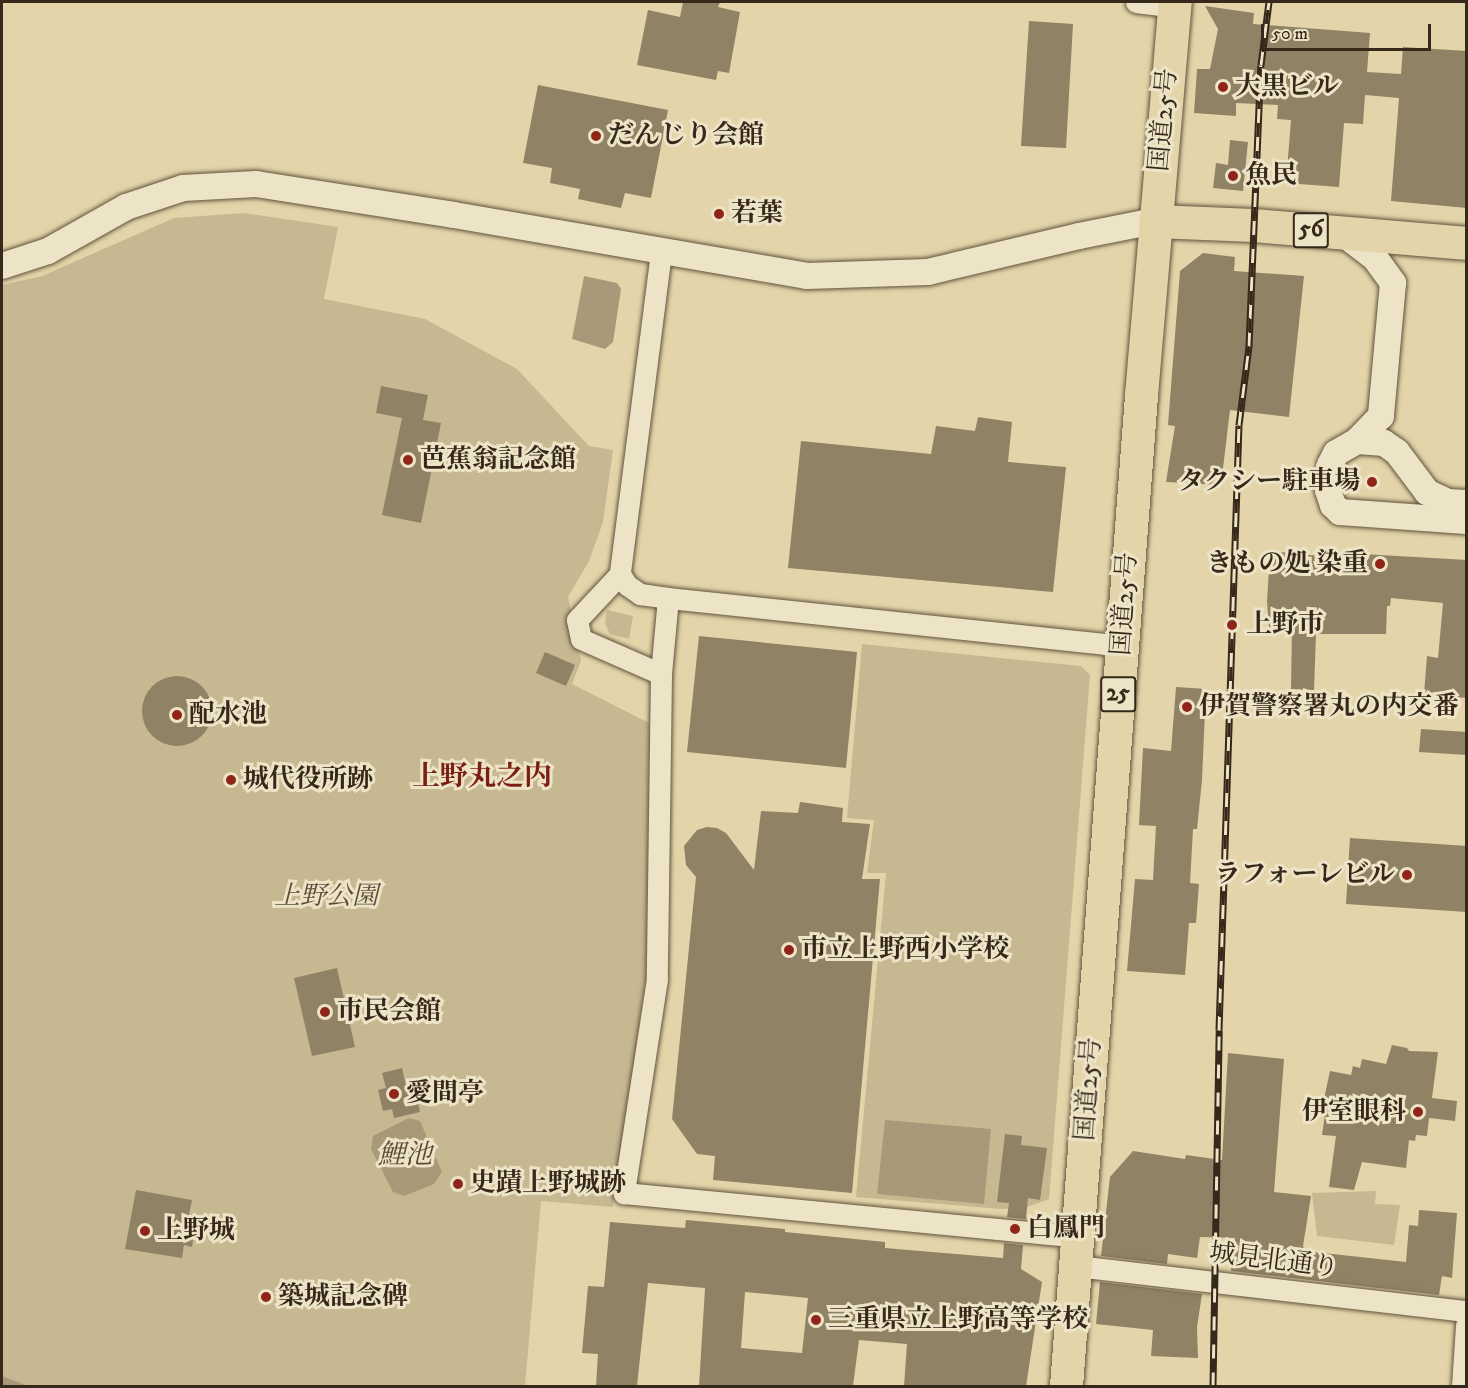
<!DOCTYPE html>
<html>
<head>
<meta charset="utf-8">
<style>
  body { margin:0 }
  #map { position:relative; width:1468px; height:1388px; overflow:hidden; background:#e3d5a9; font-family:"IM FELL DW Pica","Noto Serif JP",serif }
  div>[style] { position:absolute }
  .green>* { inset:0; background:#c6b891 }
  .water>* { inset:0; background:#a89a78 }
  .building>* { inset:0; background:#908264 }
  .round { border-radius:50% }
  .roads { filter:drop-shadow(0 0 2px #61533e) drop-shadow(0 0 2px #61533e) }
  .minor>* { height:21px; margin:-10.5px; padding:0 10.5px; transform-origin:10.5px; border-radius:10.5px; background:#ede4c7 }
  .tertiary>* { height:26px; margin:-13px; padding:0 13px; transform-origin:13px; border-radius:13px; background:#ede4c7 }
  .primary>* { height:33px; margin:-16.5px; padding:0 16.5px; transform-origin:16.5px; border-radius:16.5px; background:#e3d5a9 }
  .trunk>* { height:33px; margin:-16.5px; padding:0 16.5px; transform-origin:16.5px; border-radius:16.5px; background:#e3d5a9 }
  .rail>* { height:7px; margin-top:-3.5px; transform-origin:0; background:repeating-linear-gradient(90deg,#ede4c7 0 14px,#36281a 0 28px); box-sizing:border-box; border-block:2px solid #36281a }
  .dots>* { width:16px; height:16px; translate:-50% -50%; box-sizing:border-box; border:3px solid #ede4c7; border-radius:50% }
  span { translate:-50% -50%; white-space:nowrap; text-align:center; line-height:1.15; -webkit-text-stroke:6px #ede4c7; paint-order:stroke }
  .shield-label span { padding:2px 4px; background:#ede4c7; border:2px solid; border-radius:4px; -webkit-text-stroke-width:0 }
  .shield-label { font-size:24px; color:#36281a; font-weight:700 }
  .poi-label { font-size:26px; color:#36281a; font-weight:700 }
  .left { translate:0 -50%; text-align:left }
  .right { translate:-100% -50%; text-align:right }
  .street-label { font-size:26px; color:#36281a }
  .park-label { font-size:26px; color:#5a4c38; font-style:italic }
  .water-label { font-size:27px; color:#584a36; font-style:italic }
  .quarter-label { font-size:28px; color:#7a1f14; font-weight:700 }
  .frame { position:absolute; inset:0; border:3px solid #36281a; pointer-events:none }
  .scale { position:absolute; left:1261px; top:24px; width:170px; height:27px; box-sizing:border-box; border:3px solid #36281a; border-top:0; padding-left:8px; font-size:18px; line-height:21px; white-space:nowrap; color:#36281a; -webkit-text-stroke:4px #ede4c7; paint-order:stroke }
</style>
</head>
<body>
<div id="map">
  <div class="green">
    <div style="clip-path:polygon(244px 213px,338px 227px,324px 299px,425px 319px,517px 369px,589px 446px,613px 450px,603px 522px,589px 561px,568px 597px,581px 661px,572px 684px,649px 723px,654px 888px,646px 978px,613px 1207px,541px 1201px,525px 1386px,2px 1386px,2px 285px,42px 276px,174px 218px)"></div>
    <div style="clip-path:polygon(607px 610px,633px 616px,629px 639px,610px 634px,605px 624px)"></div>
    <div style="clip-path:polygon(862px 644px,1081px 666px,1090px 675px,1049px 1199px,1027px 1207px,1001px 1209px,856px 1197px,886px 873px,867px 873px,874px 820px,847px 818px)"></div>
    <div style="clip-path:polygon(1376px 1191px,1375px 1204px,1400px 1205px,1394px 1245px,1317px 1236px,1312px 1193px)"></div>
  </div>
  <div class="water">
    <div style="clip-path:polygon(584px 276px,617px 283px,621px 289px,613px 342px,605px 349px,572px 339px)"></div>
    <div style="clip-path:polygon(409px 1118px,420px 1121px,442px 1172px,434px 1184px,404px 1196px,393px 1192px,371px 1149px,373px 1136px)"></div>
    <div style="clip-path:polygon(885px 1120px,991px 1129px,984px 1204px,877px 1194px)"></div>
    <div style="clip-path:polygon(2px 1376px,28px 1386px,2px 1386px)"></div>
  </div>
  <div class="building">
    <div style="clip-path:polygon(683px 2px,720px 2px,718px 7px,740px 12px,729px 73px,718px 71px,716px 80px,637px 65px,648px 10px,680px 17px)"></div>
    <div style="clip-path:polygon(1205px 6px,1254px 13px,1253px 24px,1370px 33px,1367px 72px,1401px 74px,1403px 47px,1467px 51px,1467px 208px,1391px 201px,1399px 98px,1365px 95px,1363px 124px,1344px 123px,1339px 187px,1286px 183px,1291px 120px,1277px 119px,1278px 105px,1236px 103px,1236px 116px,1194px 113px,1197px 69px,1210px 69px,1218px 29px)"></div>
    <div style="clip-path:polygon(1029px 21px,1073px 24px,1066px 148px,1021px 146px)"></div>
    <div style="clip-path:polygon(538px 85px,668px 110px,651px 198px,625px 193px,621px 208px,578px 199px,580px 189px,550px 183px,552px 168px,523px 163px)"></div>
    <div style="clip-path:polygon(1230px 140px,1248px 142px,1243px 191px,1213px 188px,1216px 163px,1228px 165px)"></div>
    <div style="clip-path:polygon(1203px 253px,1235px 257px,1234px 271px,1304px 276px,1289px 417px,1230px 410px,1221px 485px,1166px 482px,1175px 426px,1168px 425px,1180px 271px)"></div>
    <div style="clip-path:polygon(381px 386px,428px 395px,423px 420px,441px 423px,421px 523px,382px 515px,402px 418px,376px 413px)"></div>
    <div style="clip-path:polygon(978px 417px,1012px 422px,1008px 462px,1066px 467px,1053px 592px,788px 568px,801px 441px,931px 454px,936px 426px,975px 431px)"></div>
    <div style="clip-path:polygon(1270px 551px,1340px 558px,1340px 554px,1363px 554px,1467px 560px,1467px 698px,1424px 694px,1427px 656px,1438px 658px,1443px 603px,1391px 598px,1390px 606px,1387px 606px,1386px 634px,1316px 634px,1314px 690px,1291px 689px,1292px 628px,1269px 627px,1267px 601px)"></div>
    <div style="clip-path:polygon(699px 636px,857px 652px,846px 768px,687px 752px)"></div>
    <div style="clip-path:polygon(545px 652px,575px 665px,566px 686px,536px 673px)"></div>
    <div class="round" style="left:142px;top:676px;width:70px;height:70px"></div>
    <div style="clip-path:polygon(1176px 687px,1206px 689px,1202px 780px,1197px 829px,1193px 829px,1190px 883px,1199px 884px,1196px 923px,1189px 923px,1185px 975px,1127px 971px,1135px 879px,1153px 880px,1156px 826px,1139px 825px,1143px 748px,1171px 751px)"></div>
    <div style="clip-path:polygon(1421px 729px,1467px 732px,1467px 755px,1419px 752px)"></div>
    <div style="clip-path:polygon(800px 802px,843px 808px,842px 822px,870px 824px,862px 879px,880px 879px,852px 1193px,713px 1180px,715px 1156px,697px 1154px,672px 1119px,696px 877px,686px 865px,684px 846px,697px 830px,707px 827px,717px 828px,726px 833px,754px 870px,761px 811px,798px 813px)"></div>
    <div style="clip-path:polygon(1350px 838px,1467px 846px,1467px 912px,1346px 904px)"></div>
    <div style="clip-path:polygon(337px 968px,355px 1047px,312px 1056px,294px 978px)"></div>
    <div style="clip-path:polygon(1392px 1045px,1407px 1048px,1409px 1051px,1438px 1052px,1432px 1098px,1457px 1101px,1455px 1121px,1429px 1118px,1427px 1136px,1416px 1135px,1415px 1141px,1409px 1140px,1406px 1168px,1362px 1162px,1354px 1190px,1329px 1187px,1336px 1136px,1322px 1135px,1327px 1100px,1324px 1099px,1330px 1071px,1351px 1075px,1353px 1066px,1360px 1068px,1362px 1059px,1386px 1064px)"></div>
    <div style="clip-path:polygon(1228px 1053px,1284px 1059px,1274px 1192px,1311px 1196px,1303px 1246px,1305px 1251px,1406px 1262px,1409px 1225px,1418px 1226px,1419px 1210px,1457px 1213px,1452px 1278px,1442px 1276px,1439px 1295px,1231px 1271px,1235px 1238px,1200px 1237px,1197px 1258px,1168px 1254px,1167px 1264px,1101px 1256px,1110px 1177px,1133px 1151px,1185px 1159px,1186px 1155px,1222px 1160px)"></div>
    <div style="clip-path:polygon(402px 1068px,408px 1095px,416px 1093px,420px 1112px,394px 1118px,392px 1109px,383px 1111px,378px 1090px,386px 1088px,382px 1073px)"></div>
    <div style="clip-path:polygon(1005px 1134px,1022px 1136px,1021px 1145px,1047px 1148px,1040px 1200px,1028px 1198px,1026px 1219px,1007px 1217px,1009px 1203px,997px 1202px)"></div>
    <div style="clip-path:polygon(136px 1190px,192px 1200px,188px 1219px,196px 1220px,192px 1247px,184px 1245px,182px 1258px,125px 1249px)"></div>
    <div style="clip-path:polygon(evenodd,686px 1220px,785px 1229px,785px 1232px,885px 1242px,885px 1248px,1003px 1258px,1004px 1243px,1023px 1245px,1021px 1269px,1042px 1282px,1026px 1386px,904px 1386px,907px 1344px,859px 1340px,853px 1386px,699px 1386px,705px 1288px,648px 1283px,637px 1386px,596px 1386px,598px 1354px,582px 1353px,588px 1286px,604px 1287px,610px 1222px,685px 1228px,686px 1220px,745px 1292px,808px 1298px,802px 1353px,741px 1348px,745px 1292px)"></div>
    <div style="clip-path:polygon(1100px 1282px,1202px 1294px,1197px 1327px,1198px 1358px,1151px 1356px,1153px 1330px,1096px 1324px)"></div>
  </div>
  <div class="roads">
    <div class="minor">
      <div style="left:1136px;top:2px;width:39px;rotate:7deg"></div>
      <div style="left:661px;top:252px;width:325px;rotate:97.3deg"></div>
      <div style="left:620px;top:574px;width:63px;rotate:133.1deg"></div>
      <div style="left:577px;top:620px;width:19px;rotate:78deg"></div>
      <div style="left:581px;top:639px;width:87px;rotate:23.6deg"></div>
      <div style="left:620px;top:574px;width:13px;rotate:58deg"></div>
      <div style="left:627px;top:585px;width:16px;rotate:35deg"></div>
      <div style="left:640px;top:594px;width:28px;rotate:8deg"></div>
      <div style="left:668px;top:598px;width:76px;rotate:95.3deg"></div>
      <div style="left:661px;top:674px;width:305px;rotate:90.8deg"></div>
      <div style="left:657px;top:979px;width:217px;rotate:98.8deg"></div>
      <div style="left:624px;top:1193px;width:456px;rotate:5.5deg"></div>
      <div style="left:668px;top:598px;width:457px;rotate:6deg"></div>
      <div style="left:1076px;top:1266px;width:393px;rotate:6.6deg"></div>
      <div style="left:1462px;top:1386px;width:61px;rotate:-86.2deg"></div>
    </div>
    <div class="tertiary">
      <div style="left:1341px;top:232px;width:43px;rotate:37.4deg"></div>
      <div style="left:1375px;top:258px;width:31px;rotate:54deg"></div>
      <div style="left:1393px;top:283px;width:134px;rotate:95.2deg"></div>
      <div style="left:1381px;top:416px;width:35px;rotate:134deg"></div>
      <div style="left:2px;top:266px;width:48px;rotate:-18.1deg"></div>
      <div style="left:48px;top:251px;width:90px;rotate:-29.4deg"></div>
      <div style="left:126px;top:207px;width:60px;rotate:-18.4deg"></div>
      <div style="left:183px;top:188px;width:73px;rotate:-3.1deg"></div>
      <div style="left:256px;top:184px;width:200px;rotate:8.9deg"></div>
      <div style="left:454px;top:215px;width:358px;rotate:9.8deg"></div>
      <div style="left:807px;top:276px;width:121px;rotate:-1.9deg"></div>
      <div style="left:928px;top:272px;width:155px;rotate:-13.4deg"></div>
      <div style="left:1079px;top:236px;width:77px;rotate:-11.2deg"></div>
      <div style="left:1466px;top:503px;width:18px;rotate:-177deg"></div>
      <div style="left:1448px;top:502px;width:23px;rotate:-155deg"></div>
      <div style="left:1427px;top:492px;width:50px;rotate:-126.9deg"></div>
      <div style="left:1397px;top:452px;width:16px;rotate:-145deg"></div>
      <div style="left:1384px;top:443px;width:27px;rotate:-176deg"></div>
      <div style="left:1357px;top:441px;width:24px;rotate:150deg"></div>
      <div style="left:1336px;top:453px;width:13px;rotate:117deg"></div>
      <div style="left:1330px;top:465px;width:25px;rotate:95deg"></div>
      <div style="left:1328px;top:490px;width:16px;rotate:72deg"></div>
      <div style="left:1333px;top:505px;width:10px;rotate:45deg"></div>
      <div style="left:1340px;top:512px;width:126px;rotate:4.1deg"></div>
    </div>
    <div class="primary">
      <div style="left:1155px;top:221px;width:98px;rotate:2.3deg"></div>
      <div style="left:1253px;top:225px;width:214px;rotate:4.8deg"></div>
    </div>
    <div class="trunk">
      <div style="left:1066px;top:1386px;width:994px;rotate:-85.67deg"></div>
      <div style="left:1141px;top:395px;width:394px;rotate:-85.1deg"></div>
    </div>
  </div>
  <div class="rail">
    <div style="left:1213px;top:1386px;width:356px;rotate:-89deg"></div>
    <div style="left:1219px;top:1030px;width:605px;rotate:-88.11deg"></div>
    <div style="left:1239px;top:425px;width:80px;rotate:-82.8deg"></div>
    <div style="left:1249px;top:346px;width:281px;rotate:-87.6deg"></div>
    <div style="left:1261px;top:65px;width:64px;rotate:-82.8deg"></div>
  </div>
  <div class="dots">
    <div style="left:1223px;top:87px;background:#8f2418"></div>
    <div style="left:596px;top:136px;background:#8f2418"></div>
    <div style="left:1233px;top:176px;background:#8f2418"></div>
    <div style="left:719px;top:214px;background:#8f2418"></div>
    <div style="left:408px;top:460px;background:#8f2418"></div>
    <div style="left:1372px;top:482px;background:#8f2418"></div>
    <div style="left:1380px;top:564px;background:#8f2418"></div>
    <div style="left:1232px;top:625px;background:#8f2418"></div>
    <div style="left:1187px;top:707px;background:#8f2418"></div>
    <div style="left:177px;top:715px;background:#8f2418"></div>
    <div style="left:231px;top:780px;background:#8f2418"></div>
    <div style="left:1407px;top:875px;background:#8f2418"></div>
    <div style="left:789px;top:950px;background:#8f2418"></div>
    <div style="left:325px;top:1012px;background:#8f2418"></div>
    <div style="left:394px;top:1094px;background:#8f2418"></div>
    <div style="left:1418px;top:1112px;background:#8f2418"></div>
    <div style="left:458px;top:1184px;background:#8f2418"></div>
    <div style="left:1015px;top:1229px;background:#8f2418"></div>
    <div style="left:145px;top:1231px;background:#8f2418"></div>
    <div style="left:266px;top:1297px;background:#8f2418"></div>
    <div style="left:816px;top:1320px;background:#8f2418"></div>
  </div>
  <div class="shield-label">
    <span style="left:1311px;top:230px">56</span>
    <span style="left:1118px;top:694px">25</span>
  </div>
  <div class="poi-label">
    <span class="left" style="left:1235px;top:87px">大黒ビル</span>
    <span class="left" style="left:608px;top:136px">だんじり会館</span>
    <span class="left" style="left:1245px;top:176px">魚民</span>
    <span class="left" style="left:731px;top:214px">若葉</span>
    <span class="left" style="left:420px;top:460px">芭蕉翁記念館</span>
    <span class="right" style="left:1360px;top:482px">タクシー駐車場</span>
    <span class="right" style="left:1368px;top:564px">きもの処 染重</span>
    <span class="left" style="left:1246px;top:625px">上野市</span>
    <span class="left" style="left:1199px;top:707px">伊賀警察署丸の内交番</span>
    <span class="left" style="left:189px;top:715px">配水池</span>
    <span class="left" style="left:243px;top:780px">城代役所跡</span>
    <span class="right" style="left:1395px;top:875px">ラフォーレビル</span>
    <span class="left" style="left:801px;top:950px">市立上野西小学校</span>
    <span class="left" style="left:337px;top:1012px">市民会館</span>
    <span class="left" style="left:406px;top:1094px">愛間亭</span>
    <span class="right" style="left:1406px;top:1112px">伊室眼科</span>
    <span class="left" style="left:470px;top:1184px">史蹟上野城跡</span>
    <span class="left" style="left:1027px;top:1229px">白鳳門</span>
    <span class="left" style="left:157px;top:1231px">上野城</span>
    <span class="left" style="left:278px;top:1297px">築城記念碑</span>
    <span class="left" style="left:828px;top:1320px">三重県立上野高等学校</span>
  </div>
  <div class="street-label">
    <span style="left:1164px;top:120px;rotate:-85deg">国道25号</span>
    <span style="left:1125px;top:604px;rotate:-86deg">国道25号</span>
    <span style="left:1089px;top:1089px;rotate:-86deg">国道25号</span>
    <span style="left:1274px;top:1261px;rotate:7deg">城見北通り</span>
  </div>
  <div class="park-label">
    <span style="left:326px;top:897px">上野公園</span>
  </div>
  <div class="water-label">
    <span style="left:405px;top:1156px">鯉池</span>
  </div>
  <div class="quarter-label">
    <span style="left:482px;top:777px">上野丸之内</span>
  </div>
  <div class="frame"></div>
  <div class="scale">50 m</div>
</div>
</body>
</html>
